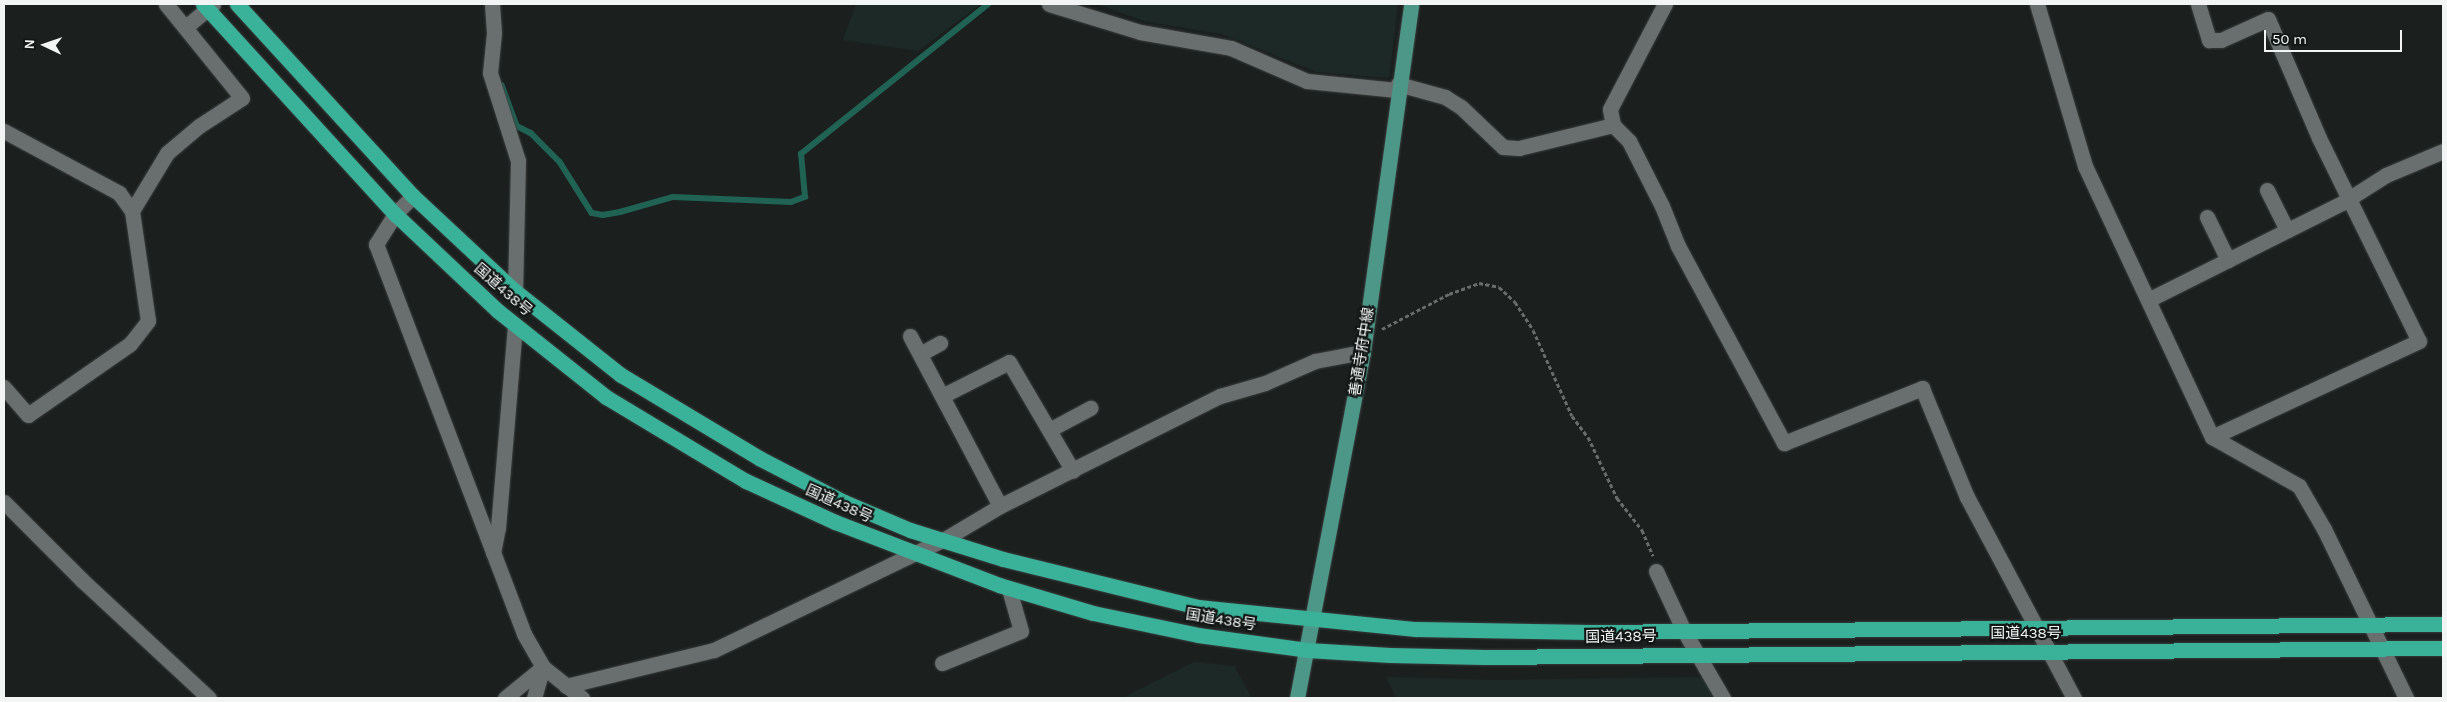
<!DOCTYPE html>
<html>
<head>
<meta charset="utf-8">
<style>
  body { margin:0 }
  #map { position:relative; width:2447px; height:702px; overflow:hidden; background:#1b201f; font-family:Karla,"Noto Sans JP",sans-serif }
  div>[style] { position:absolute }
  .built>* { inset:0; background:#1d2926 }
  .stream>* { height:5.5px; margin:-2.75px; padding:0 2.75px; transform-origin:2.75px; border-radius:2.75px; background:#206355 }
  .path>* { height:3px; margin-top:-1.5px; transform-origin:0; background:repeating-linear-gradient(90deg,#686d6c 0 4px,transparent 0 6.5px) }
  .roads { filter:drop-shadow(0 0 1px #3a3e3d) drop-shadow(0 0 1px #3a3e3d) }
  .street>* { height:15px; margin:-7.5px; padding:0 7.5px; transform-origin:7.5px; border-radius:7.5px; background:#696f6e }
  .secondary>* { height:15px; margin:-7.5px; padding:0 7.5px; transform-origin:7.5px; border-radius:7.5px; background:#696f6e }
  .primary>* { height:15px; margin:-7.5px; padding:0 7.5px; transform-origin:7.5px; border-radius:7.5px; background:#4d9788 }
  .highway>* { height:15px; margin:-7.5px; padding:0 7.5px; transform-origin:7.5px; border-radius:7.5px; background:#3ab299 }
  span { translate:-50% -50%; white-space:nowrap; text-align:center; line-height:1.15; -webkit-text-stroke:4.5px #121716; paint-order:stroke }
  .street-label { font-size:15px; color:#f2f5f4 }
  .frame { position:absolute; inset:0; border:5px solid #f2f5f4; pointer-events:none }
  .north { position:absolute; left:20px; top:20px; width:50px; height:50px; -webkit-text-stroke:4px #121716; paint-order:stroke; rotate:273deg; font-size:14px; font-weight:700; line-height:20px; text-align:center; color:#f2f5f4 }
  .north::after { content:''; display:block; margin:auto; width:18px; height:22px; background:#f2f5f4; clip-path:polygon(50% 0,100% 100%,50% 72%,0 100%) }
  .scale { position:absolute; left:2264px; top:30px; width:138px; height:22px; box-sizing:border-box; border:2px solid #f2f5f4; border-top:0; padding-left:6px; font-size:15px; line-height:18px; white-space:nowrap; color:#f2f5f4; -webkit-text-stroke:4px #121716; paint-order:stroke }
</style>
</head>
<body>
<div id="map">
  <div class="built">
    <div style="clip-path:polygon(856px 4px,981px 4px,918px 51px,843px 40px)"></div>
    <div style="clip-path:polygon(1097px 4px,1398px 4px,1389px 78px,1317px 72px,1222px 34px,1144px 21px)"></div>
    <div style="clip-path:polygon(1194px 662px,1234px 666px,1252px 698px,1122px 698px)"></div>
    <div style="clip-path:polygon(1386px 677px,1497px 680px,1704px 677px,1716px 698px,1396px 698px)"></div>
  </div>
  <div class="stream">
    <div style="left:502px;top:85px;width:44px;rotate:69.9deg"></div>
    <div style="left:517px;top:126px;width:16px;rotate:27deg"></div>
    <div style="left:531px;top:133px;width:41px;rotate:45deg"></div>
    <div style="left:560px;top:162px;width:60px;rotate:57.9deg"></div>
    <div style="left:592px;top:213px;width:11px;rotate:10deg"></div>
    <div style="left:603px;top:215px;width:17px;rotate:-10deg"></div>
    <div style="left:620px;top:212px;width:55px;rotate:-15.8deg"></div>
    <div style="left:673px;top:197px;width:118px;rotate:2.4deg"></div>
    <div style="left:791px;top:202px;width:15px;rotate:-20deg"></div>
    <div style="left:805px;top:197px;width:43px;rotate:-95.3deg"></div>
    <div style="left:801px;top:154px;width:240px;rotate:-38.7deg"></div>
  </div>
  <div class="path">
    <div style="left:1382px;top:329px;width:76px;rotate:-27.6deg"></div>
    <div style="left:1449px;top:294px;width:32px;rotate:-20deg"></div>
    <div style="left:1479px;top:283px;width:20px;rotate:11deg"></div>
    <div style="left:1499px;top:287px;width:22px;rotate:43deg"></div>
    <div style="left:1515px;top:302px;width:33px;rotate:57deg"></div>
    <div style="left:1533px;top:330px;width:94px;rotate:65.6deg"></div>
    <div style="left:1572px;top:416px;width:26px;rotate:53deg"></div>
    <div style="left:1588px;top:437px;width:68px;rotate:64.6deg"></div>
    <div style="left:1617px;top:498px;width:41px;rotate:52deg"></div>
    <div style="left:1642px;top:530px;width:28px;rotate:67deg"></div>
  </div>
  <div class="roads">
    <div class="street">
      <div style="left:492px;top:4px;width:29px;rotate:86deg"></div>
      <div style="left:494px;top:33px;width:40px;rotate:95.7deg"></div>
      <div style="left:490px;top:73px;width:92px;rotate:72.3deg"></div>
      <div style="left:518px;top:161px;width:130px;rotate:91.3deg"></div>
      <div style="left:1049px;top:4px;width:95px;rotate:17.1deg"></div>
      <div style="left:1140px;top:32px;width:92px;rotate:10deg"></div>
      <div style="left:1231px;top:48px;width:83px;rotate:23.5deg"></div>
      <div style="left:1307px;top:81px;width:90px;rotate:5.7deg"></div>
      <div style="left:2037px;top:4px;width:169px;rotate:73.5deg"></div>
      <div style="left:2085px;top:166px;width:299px;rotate:64.9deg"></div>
      <div style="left:2212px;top:437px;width:100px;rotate:29.4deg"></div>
      <div style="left:2299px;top:486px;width:50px;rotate:59.8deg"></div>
      <div style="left:2324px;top:529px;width:188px;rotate:64.1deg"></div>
      <div style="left:2198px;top:4px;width:38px;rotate:73deg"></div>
      <div style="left:2209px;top:40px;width:12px"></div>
      <div style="left:2221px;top:40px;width:51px;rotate:-24.1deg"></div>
      <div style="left:2268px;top:19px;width:129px;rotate:66.8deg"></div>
      <div style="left:2319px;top:138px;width:226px;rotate:63.8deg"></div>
      <div style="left:2419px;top:341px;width:228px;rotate:155.1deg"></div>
      <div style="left:187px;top:26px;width:34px;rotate:-40deg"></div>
      <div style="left:1398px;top:84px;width:49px;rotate:15.5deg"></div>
      <div style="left:1445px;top:97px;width:19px;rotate:32deg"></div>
      <div style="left:1461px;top:107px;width:58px;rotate:43.6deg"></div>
      <div style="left:1503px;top:147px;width:16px;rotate:4deg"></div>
      <div style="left:1519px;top:148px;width:97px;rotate:-13.7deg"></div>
      <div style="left:1613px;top:125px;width:23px;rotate:45deg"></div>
      <div style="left:1629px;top:141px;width:73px;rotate:63.1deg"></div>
      <div style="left:1662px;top:206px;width:43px;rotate:68.2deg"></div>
      <div style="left:1678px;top:246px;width:224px;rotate:61.7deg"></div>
      <div style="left:1784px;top:443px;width:149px;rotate:-21.7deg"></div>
      <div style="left:1922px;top:388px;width:118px;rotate:67.6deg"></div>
      <div style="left:1967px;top:497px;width:228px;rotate:62deg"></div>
      <div style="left:1613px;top:125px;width:16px;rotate:-101deg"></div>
      <div style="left:1610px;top:109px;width:119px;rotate:-62.4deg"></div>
      <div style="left:4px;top:131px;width:131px;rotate:28.3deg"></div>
      <div style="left:119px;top:193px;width:22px;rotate:54deg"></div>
      <div style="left:132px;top:211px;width:111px;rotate:81.7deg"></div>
      <div style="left:148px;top:321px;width:29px;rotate:128deg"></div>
      <div style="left:130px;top:344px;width:124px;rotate:145.2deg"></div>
      <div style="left:28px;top:415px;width:37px;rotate:-131deg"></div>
      <div style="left:2267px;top:190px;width:45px;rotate:63.4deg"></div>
      <div style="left:132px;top:211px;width:68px;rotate:-58.9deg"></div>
      <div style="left:167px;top:153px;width:42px;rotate:-40.2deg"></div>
      <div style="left:199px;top:126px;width:51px;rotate:-33.1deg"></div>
      <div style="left:242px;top:98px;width:121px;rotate:-129deg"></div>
      <div style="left:2207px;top:217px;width:48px;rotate:64deg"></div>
      <div style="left:2148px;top:300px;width:217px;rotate:-26.6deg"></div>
      <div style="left:2342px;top:203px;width:52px;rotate:-32.5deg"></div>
      <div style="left:2386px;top:175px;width:62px;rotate:-22.8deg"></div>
      <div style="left:910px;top:336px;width:192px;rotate:62.1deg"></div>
      <div style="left:920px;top:354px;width:23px;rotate:-29deg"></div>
      <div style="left:942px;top:396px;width:75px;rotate:-26.9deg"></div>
      <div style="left:1009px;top:362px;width:126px;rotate:59.6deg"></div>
      <div style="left:1049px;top:430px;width:47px;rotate:-28.2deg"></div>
      <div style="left:4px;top:502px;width:110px;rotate:45deg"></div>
      <div style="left:82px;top:580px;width:173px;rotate:42.9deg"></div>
      <div style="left:493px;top:553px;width:25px;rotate:-79deg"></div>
      <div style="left:498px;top:528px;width:204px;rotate:-85.2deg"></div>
      <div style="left:1656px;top:571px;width:66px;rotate:65deg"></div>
      <div style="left:1684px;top:631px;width:78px;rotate:59.8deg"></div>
      <div style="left:942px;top:663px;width:85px;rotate:-22.1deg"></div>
      <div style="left:1021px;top:631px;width:44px;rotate:-105.9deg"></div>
      <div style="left:566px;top:686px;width:152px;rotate:-13.7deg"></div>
      <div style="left:714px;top:650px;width:254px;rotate:-25.7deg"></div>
      <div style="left:943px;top:540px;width:66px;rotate:-30.8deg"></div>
      <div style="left:1000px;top:506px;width:246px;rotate:-26.6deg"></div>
      <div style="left:1220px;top:396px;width:47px;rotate:-16.1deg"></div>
      <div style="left:1265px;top:383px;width:55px;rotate:-23.7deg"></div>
      <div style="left:1315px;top:361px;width:49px;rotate:-10.6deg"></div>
      <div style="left:505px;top:698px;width:49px;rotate:-39.2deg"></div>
      <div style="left:534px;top:698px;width:32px;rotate:-74deg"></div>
    </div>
    <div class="secondary">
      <div style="left:413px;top:196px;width:25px;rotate:135deg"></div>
      <div style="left:395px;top:214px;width:36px;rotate:122deg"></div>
      <div style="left:376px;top:244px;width:417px;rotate:69.2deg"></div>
      <div style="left:524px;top:634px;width:38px;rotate:60deg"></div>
      <div style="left:543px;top:667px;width:50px;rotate:38.5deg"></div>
    </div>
    <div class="primary">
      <div style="left:1297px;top:698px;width:352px;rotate:-79.2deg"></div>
      <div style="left:1363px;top:352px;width:351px;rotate:-82.1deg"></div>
    </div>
    <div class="highway">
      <div style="left:203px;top:4px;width:285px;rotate:47.6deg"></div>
      <div style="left:395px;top:214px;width:141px;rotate:43.3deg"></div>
      <div style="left:498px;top:311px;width:138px;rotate:38.5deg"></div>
      <div style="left:606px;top:397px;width:163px;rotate:31deg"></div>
      <div style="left:746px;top:481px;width:98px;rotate:24.7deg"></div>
      <div style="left:835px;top:522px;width:176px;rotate:21deg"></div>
      <div style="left:999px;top:585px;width:98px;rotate:16.6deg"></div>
      <div style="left:1093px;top:613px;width:107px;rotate:11.8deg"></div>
      <div style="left:1198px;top:635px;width:110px;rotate:7.8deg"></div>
      <div style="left:1307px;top:650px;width:83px;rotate:3.4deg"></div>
      <div style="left:1390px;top:655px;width:94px;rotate:1.2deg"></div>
      <div style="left:1484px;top:657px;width:959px;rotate:-0.54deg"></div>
      <div style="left:237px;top:4px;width:260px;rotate:47.5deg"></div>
      <div style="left:413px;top:196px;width:139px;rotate:43deg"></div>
      <div style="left:515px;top:291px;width:135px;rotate:38.4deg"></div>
      <div style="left:621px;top:375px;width:161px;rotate:31deg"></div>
      <div style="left:759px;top:458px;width:96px;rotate:27.4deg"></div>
      <div style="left:844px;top:502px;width:72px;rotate:23deg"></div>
      <div style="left:910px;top:530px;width:97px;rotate:17.3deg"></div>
      <div style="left:1003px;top:559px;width:201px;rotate:13.8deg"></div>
      <div style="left:1198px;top:607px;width:219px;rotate:5.8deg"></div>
      <div style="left:1416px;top:629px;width:174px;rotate:1deg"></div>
      <div style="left:1590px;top:632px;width:853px;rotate:-0.54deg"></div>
    </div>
  </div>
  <div class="street-label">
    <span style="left:503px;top:290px;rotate:41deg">国道438号</span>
    <span style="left:1362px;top:352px;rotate:-81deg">善通寺府中線</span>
    <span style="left:839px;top:504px;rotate:24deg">国道438号</span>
    <span style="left:1221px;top:620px;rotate:9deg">国道438号</span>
    <span style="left:2026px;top:634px">国道438号</span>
    <span style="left:1621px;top:637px;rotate:-1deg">国道438号</span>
  </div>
  <div class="frame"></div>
  <div class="north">N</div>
  <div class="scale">50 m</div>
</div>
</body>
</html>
